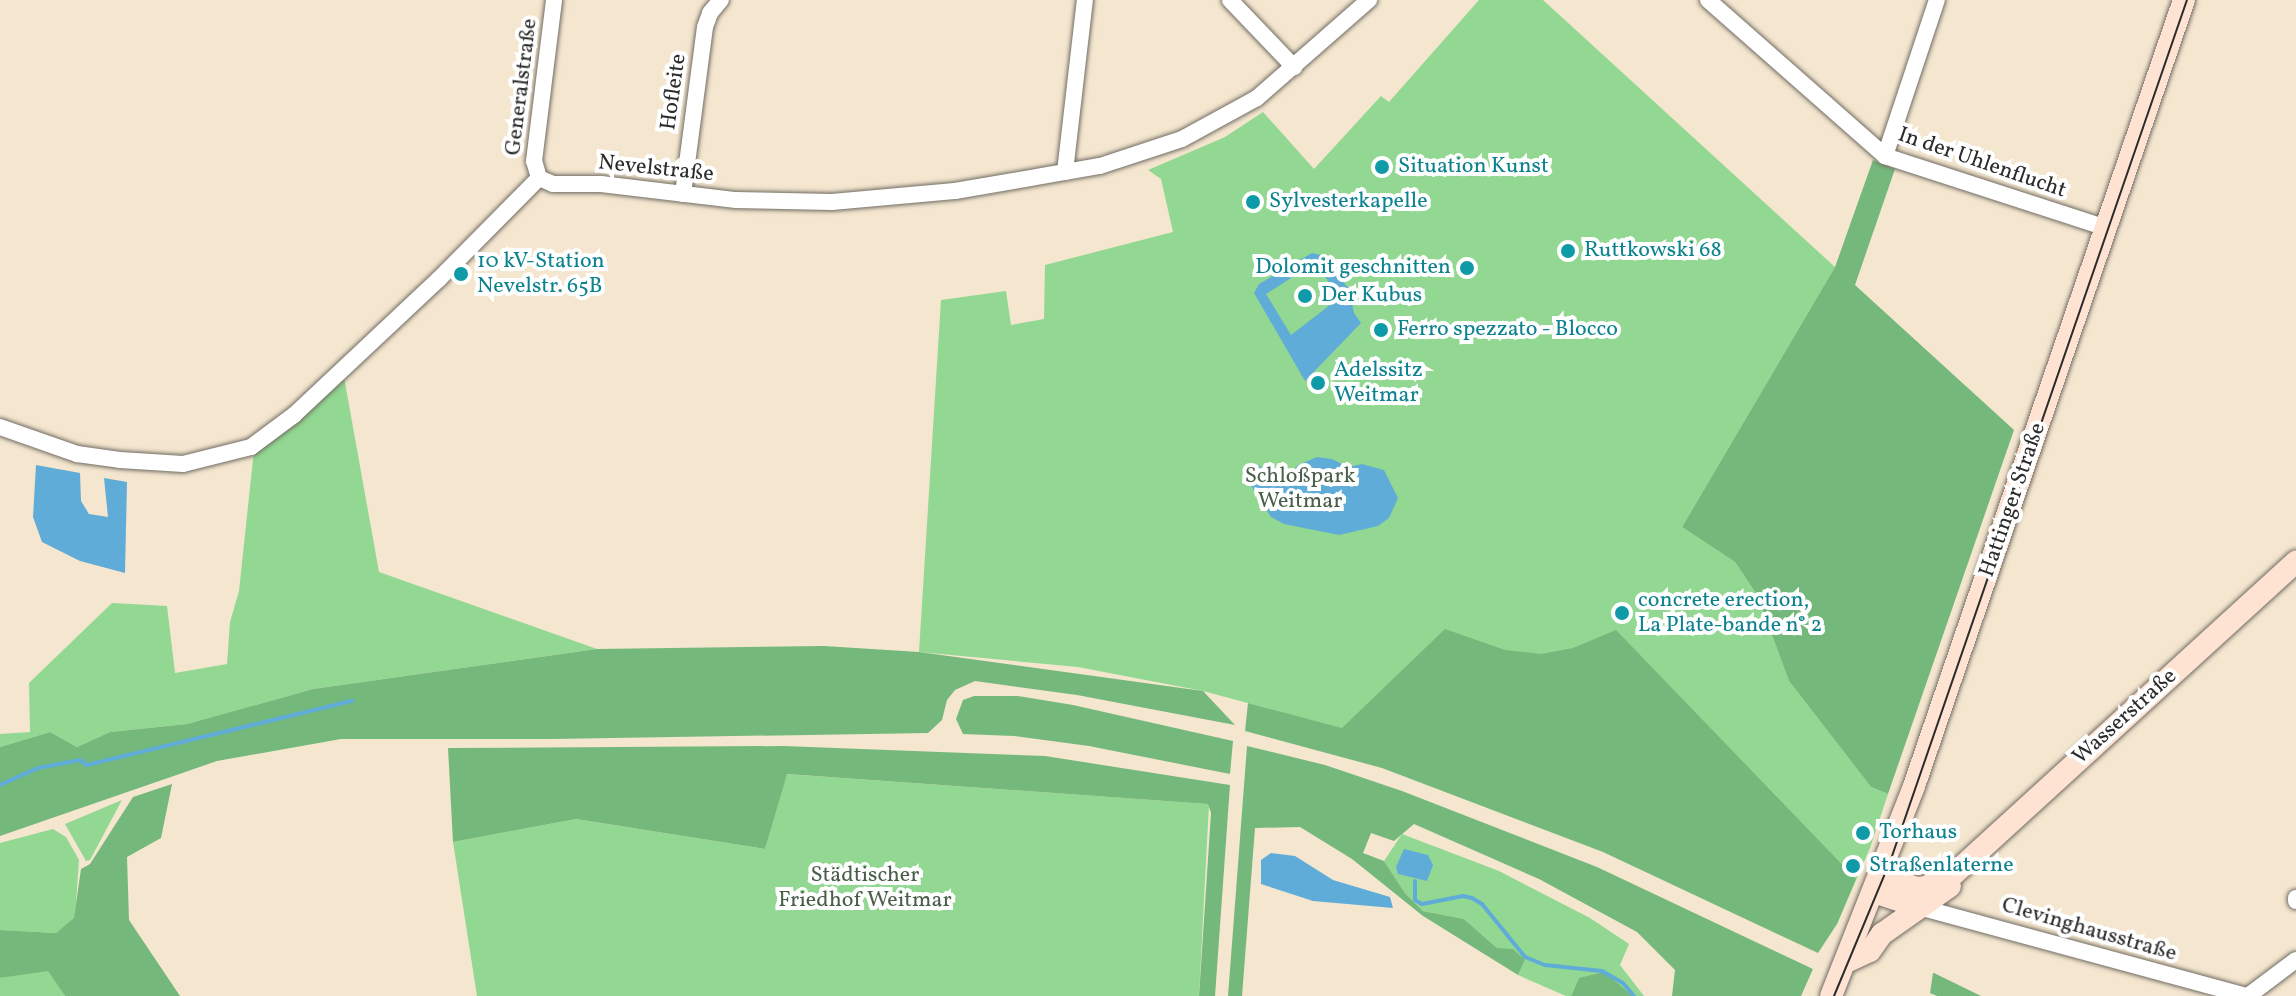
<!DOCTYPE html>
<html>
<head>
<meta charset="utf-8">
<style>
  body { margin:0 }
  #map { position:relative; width:2296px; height:996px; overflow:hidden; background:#f4e6cf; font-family:Vollkorn,serif }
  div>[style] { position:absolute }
  .green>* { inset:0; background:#92d892 }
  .forest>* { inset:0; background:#75b87c }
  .water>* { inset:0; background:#60acd8 }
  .stream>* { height:4px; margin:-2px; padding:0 2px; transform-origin:2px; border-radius:2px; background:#60acd8 }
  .roads { filter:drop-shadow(0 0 2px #716c64) drop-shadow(0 0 2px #716c64) }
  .street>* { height:16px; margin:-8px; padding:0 8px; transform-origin:8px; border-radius:8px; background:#fff }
  .secondary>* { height:22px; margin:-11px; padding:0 11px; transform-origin:11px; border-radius:11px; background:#fee3d2 }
  .tram>* { height:2px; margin:-1px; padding:0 1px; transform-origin:1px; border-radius:1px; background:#2b2b2b }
  .dots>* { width:22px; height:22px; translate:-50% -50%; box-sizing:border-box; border:4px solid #fff; border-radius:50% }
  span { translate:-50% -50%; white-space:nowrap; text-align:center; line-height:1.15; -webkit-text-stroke:8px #fff; paint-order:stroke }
  .street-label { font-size:22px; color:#2b2b2b }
  .culture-label { font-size:22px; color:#0d838f }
  .left { translate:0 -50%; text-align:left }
  .right { translate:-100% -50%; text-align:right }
  .park-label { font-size:22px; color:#4a5f4a }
</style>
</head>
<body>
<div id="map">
  <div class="green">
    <div style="clip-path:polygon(1479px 0,1543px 0,1835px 267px,1682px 527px,1735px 562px,1757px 595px,1789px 681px,1871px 787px,1888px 794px,1870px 848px,1837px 924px,1341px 728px,1203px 691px,1078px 667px,919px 652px,941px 300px,1006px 291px,1011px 325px,1044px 319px,1045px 265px,1173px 232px,1161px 179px,1148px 170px,1225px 137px,1263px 112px,1314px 169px,1381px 96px,1389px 102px)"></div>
    <div style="clip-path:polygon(344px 377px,379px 572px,597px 649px,313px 689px,187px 724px,110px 732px,77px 747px,50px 732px,0 747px,0 734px,30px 732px,29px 683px,112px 603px,167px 606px,175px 673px,227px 664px,230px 622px,239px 591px,254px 450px)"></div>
    <div style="clip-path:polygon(786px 774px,1209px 804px,1199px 996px,477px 996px,453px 842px,576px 819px,765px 849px)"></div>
    <div style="clip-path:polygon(122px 800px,90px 860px,86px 861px,65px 824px)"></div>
    <div style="clip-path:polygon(53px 829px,66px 837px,79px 860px,75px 918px,56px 933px,0 930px,0 843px)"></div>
    <div style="clip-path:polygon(1402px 834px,1499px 871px,1590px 918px,1629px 944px,1620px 965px,1644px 996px,1633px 996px,1632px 992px,1579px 978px,1571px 996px,1566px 996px,1518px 975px,1525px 960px,1497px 948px,1464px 919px,1423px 911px,1405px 893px,1384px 861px)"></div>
    <div style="clip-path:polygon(48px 970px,65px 996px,0 996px,0 978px)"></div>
  </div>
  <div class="forest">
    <div style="clip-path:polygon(1873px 160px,1895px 169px,1855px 285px,2014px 430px,1888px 794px,1871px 787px,1789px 681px,1757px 595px,1735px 562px,1682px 527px,1835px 267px)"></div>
    <div style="clip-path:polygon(1445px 629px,1505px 650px,1541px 654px,1573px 648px,1616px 630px,1856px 879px,1837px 924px,1818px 953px,1603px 852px,1382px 768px,1245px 731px,1248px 703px,1342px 728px)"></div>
    <div style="clip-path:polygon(824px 646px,919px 652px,1203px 691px,1235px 725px,1077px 695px,975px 681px,955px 690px,947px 700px,942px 720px,928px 733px,552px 739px,341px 739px,217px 761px,0 836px,0 747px,50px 732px,77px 747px,110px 732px,187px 724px,313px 689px,597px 649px)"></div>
    <div style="clip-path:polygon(974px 696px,1018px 696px,1073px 705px,1233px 741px,1230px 774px,1089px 746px,1014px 736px,963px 734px,956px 719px,963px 700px)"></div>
    <div style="clip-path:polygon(783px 746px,1045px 756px,1230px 785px,1215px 996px,1199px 996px,1211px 813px,1208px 804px,787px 774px,765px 849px,576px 819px,453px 842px,448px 748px)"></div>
    <div style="clip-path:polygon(1247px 746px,1325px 765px,1402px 791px,1597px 867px,1813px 969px,1801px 996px,1672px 996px,1675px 970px,1637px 932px,1539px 879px,1414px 824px,1394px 841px,1371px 833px,1363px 853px,1384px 861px,1405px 893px,1423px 911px,1464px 919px,1497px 948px,1513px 949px,1525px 960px,1518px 975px,1423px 916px,1352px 859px,1300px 827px,1255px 828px,1242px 996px,1228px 996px)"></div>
    <div style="clip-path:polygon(172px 784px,161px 838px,127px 857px,129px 920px,180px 996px,65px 996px,48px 971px,0 978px,0 930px,56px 933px,74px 918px,81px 869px,90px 864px,133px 797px)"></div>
    <div style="clip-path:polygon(1604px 972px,1633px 996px,1571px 996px,1579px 978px)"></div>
    <div style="clip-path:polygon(1933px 973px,1934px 973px,1981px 996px,1937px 996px,1930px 993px)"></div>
  </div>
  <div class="water">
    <div style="clip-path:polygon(evenodd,1312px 253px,1321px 255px,1349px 289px,1354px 313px,1361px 323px,1305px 381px,1254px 293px,1259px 284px,1312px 253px,1316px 262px,1339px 298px,1291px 335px,1266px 294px,1316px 262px)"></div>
    <div style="clip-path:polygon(1317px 457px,1332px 459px,1348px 467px,1362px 464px,1384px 470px,1398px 498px,1389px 518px,1378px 526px,1339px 535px,1284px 524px,1271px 517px,1244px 475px,1250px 466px,1259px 465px,1278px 486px,1298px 465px)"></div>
    <div style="clip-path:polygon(36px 465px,80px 473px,81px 501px,89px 514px,108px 517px,104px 478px,127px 482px,125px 573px,80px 561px,42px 542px,33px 517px)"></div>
    <div style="clip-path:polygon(1404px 849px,1428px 855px,1433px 865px,1427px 881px,1398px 874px,1396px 867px)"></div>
    <div style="clip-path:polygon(1271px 853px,1295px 856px,1333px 880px,1390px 897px,1393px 908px,1313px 901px,1261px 884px,1261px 860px)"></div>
  </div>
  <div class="stream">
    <div style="left:0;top:785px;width:42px;rotate:-24.1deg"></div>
    <div style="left:38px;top:768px;width:43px;rotate:-10.8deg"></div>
    <div style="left:80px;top:760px;width:9px;rotate:36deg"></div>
    <div style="left:87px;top:765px;width:273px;rotate:-13.6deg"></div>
    <div style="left:1415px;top:881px;width:19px;rotate:90deg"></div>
    <div style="left:1415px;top:900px;width:8px;rotate:30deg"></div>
    <div style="left:1422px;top:904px;width:42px;rotate:-11deg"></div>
    <div style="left:1463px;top:896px;width:9px;rotate:13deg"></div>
    <div style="left:1472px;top:898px;width:12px;rotate:31deg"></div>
    <div style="left:1482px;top:904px;width:68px;rotate:50.9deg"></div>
    <div style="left:1525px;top:957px;width:22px;rotate:22deg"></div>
    <div style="left:1545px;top:965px;width:57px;rotate:6deg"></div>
    <div style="left:1602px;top:971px;width:24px;rotate:30deg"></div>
    <div style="left:1623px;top:983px;width:17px;rotate:50deg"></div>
  </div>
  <div class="roads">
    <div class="street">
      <div style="left:1230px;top:0;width:93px;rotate:46.3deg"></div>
      <div style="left:1708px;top:0;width:236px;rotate:41.4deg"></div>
      <div style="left:1885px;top:156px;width:232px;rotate:18deg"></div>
      <div style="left:1885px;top:156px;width:164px;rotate:-71.6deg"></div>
      <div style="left:1065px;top:172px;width:173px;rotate:-83.4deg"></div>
      <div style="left:539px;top:178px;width:15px;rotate:23deg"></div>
      <div style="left:553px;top:184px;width:48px"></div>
      <div style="left:601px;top:184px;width:136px;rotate:6.8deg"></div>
      <div style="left:736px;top:200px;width:96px;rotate:1.2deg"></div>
      <div style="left:832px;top:202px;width:123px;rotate:-5.1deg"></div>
      <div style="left:955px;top:191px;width:147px;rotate:-9.8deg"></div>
      <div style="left:1100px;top:166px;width:86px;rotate:-18.2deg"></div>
      <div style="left:1182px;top:139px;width:85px;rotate:-28.7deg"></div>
      <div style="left:1257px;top:98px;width:149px;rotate:-41.2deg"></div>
      <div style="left:539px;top:178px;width:18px;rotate:-106deg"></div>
      <div style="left:534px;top:161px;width:162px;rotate:-82.9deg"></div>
      <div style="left:683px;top:194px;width:168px;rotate:-82.5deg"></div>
      <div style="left:705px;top:27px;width:15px;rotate:-70deg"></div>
      <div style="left:710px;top:13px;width:17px;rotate:-50deg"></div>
      <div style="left:0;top:427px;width:82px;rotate:19.3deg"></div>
      <div style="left:77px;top:454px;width:43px;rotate:7.9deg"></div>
      <div style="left:120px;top:460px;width:63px;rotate:3.6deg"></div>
      <div style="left:183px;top:464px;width:70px;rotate:-14deg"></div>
      <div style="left:251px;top:447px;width:54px;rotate:-36.7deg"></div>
      <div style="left:294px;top:415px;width:199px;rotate:-43.2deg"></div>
      <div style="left:439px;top:279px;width:142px;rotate:-45.3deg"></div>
      <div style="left:2296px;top:898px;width:3px;rotate:90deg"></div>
      <div style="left:1919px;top:907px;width:340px;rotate:15.2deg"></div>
      <div style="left:2248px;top:996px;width:60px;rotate:-36.9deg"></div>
    </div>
    <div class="secondary">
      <div style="left:1881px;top:875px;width:38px;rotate:20deg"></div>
      <div style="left:1917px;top:888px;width:10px;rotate:-6deg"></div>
      <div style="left:1927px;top:887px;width:19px;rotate:-35deg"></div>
      <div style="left:1943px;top:876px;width:12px;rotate:-14deg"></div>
      <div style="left:1955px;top:873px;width:462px;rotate:-42.4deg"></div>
      <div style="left:1874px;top:892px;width:47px;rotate:18.4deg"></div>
      <div style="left:1846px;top:962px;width:26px;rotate:-25deg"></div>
      <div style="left:1870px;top:951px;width:21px;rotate:-55deg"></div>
      <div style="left:1882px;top:934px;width:83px;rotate:-35.2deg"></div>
      <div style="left:1831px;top:996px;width:226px;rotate:-68.4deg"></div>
      <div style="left:1914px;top:786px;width:831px;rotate:-71.04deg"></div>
    </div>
  </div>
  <div class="tram">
    <div style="left:1834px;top:996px;width:148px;rotate:-67.4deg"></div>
    <div style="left:1891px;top:859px;width:909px;rotate:-70.99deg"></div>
  </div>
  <div class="dots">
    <div style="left:1382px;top:167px;background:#0f9aa8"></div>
    <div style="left:1253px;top:202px;background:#0f9aa8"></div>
    <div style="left:1568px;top:251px;background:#0f9aa8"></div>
    <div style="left:1467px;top:268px;background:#0f9aa8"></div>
    <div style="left:461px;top:274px;background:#0f9aa8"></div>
    <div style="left:1305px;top:296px;background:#0f9aa8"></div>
    <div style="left:1381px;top:330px;background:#0f9aa8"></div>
    <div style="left:1318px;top:383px;background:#0f9aa8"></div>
    <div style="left:1622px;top:613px;background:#0f9aa8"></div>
    <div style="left:1863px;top:833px;background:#0f9aa8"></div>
    <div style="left:1853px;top:866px;background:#0f9aa8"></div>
  </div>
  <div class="street-label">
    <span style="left:522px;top:87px;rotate:-83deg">Generalstraße</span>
    <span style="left:674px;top:92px;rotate:-82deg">Hofleite</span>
    <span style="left:1982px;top:163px;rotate:19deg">In der Uhlenflucht</span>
    <span style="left:656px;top:169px;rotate:6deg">Nevelstraße</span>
    <span style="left:2013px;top:500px;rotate:-71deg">Hattinger Straße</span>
    <span style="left:2125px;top:717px;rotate:-42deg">Wasserstraße</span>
    <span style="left:2089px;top:930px;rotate:16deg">Clevinghausstraße</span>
  </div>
  <div class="culture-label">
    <span class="left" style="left:1398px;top:167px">Situation Kunst</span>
    <span class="left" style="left:1269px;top:202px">Sylvesterkapelle</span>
    <span class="left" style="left:1584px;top:251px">Ruttkowski 68</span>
    <span class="left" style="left:477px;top:274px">10 kV-Station<br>Nevelstr. 65B</span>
    <span class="right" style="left:1451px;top:268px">Dolomit geschnitten</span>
    <span class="left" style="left:1321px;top:296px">Der Kubus</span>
    <span class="left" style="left:1397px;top:330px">Ferro spezzato - Blocco</span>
    <span class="left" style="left:1334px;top:383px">Adelssitz<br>Weitmar</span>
    <span class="left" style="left:1638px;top:613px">concrete erection,<br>La Plate-bande n° 2</span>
    <span class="left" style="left:1879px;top:833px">Torhaus</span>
    <span class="left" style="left:1869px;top:866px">Straßenlaterne</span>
  </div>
  <div class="park-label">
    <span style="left:1300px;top:489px">Schloßpark<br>Weitmar</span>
    <span style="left:865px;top:888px">Städtischer<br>Friedhof Weitmar</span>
  </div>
</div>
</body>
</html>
